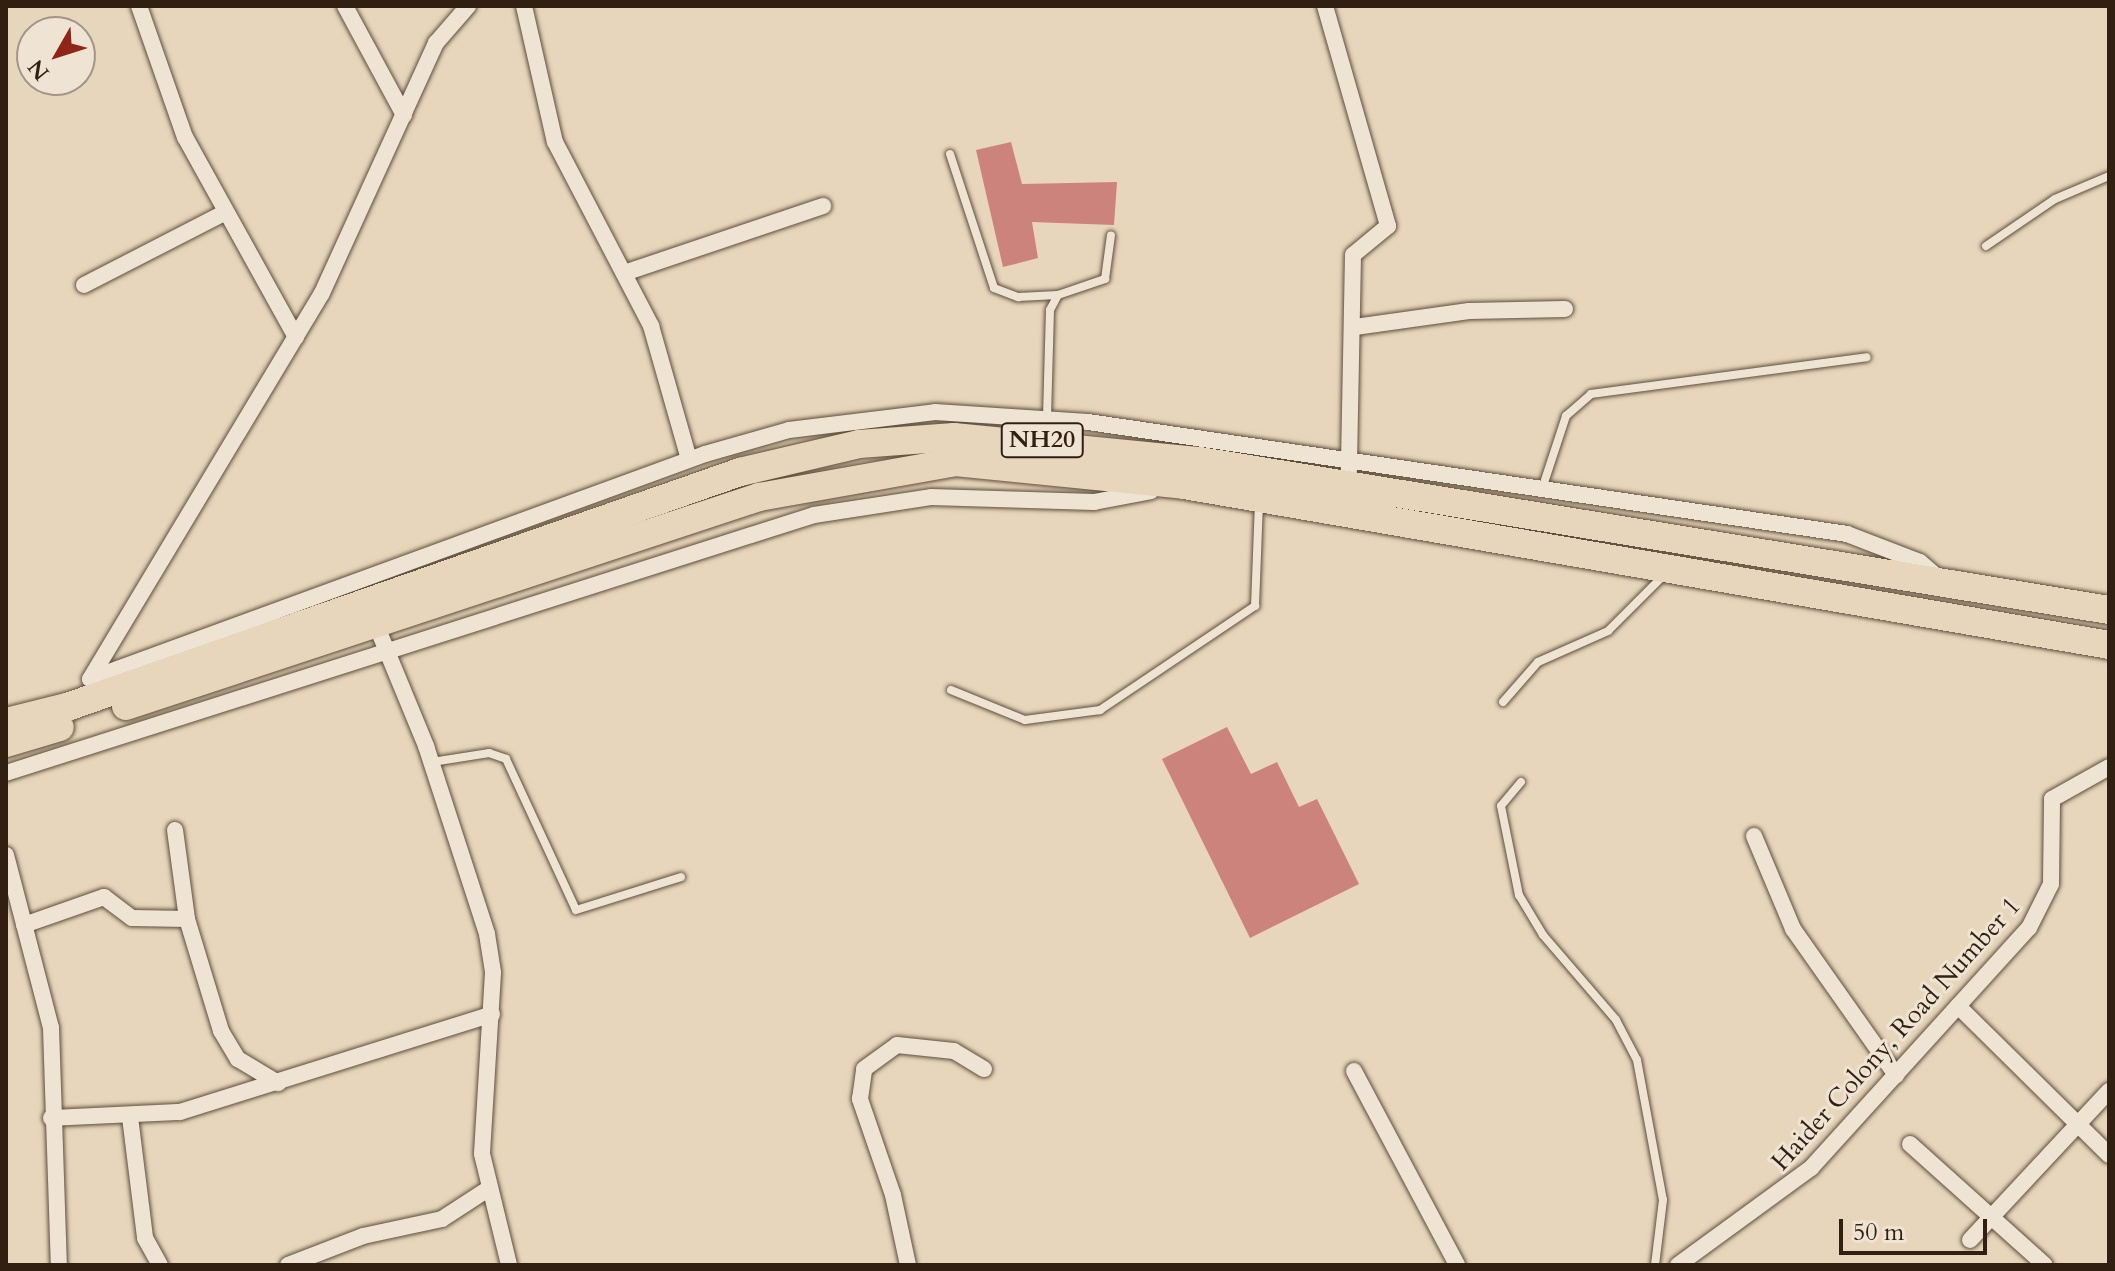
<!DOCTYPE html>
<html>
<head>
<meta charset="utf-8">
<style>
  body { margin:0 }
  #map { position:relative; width:2115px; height:1271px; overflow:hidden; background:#e7d6bb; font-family:Cardo,serif }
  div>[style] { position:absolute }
  .building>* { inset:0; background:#cc837c }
  .roads { filter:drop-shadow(0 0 2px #5e4d3c) drop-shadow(0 0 2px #5e4d3c) }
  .service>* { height:8px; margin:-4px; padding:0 4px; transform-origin:4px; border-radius:4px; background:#efe4d3 }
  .minor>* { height:16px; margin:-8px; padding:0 8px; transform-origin:8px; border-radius:8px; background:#efe4d3 }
  .trunk>* { height:28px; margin:-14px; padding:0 14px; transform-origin:14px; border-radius:14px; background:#e7d6bb }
  span { translate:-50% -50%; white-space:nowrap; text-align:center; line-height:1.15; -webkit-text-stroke:6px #efe4d3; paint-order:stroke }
  .shield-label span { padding:2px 6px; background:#efe4d3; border:2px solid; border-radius:6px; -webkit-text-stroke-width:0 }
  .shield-label { font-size:24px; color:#311f12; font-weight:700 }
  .street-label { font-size:26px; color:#311f12 }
  .frame { position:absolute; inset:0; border:8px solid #311f12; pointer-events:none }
  .north { position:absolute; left:16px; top:16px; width:80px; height:80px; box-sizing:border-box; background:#efe4d3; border:2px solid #a39586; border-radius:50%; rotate:231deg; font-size:22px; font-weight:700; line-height:32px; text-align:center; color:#311f12 }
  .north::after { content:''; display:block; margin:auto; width:28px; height:36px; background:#8f2418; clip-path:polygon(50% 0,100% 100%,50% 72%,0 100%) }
  .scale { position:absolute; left:1839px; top:1219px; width:148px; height:36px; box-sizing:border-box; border:4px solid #311f12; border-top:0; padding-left:10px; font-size:24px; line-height:28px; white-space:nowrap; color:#311f12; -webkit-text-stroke:6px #efe4d3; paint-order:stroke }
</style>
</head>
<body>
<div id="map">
  <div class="building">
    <div style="clip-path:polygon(1011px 142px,1022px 184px,1117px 182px,1114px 225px,1032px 222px,1038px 258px,1003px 267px,976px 150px)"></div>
    <div style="clip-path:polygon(1227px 727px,1251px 774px,1277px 762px,1299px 807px,1317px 799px,1359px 884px,1250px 938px,1162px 759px)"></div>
  </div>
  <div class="roads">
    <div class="service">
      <div style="left:950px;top:154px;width:141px;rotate:71.8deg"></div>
      <div style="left:994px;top:288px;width:26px;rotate:21deg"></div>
      <div style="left:1018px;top:297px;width:40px;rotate:-2.9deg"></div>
      <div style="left:1986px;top:246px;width:83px;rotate:-34.3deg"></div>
      <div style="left:2055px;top:199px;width:59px;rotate:-23.1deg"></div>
      <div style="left:1047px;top:417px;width:107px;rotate:-88.4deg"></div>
      <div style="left:1050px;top:310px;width:17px;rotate:-62deg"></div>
      <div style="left:1058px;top:295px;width:50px;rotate:-18.8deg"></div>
      <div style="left:1105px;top:279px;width:44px;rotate:-82.2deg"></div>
      <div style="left:1543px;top:486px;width:74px;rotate:-71.8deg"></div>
      <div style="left:1566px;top:416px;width:33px;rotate:-41deg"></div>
      <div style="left:1591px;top:394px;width:278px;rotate:-7.6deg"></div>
      <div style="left:951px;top:690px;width:80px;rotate:22.1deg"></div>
      <div style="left:1025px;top:720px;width:76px;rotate:-7.6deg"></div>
      <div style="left:1100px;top:710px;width:187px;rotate:-33.9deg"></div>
      <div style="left:1255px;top:606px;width:103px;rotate:-87.8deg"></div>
      <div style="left:1503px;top:702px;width:53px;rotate:-48.8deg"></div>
      <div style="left:1538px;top:662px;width:77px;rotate:-23.9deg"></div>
      <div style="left:1608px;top:631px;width:79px;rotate:-45deg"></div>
      <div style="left:432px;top:762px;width:58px;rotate:-9deg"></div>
      <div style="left:489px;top:753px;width:18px;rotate:19deg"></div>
      <div style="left:506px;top:759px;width:166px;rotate:65.1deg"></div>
      <div style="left:576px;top:910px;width:110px;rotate:-17.4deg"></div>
      <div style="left:1521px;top:782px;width:31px;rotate:130deg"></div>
      <div style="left:1501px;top:806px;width:91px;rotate:78.6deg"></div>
      <div style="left:1519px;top:895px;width:47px;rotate:59deg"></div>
      <div style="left:1543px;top:935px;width:112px;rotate:49.3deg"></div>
      <div style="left:1616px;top:1020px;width:45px;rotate:62.3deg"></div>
      <div style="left:1637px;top:1060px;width:142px;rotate:79.5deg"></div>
      <div style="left:1663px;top:1200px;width:65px;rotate:97deg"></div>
    </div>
    <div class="minor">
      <div style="left:139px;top:6px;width:139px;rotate:70.7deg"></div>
      <div style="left:185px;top:137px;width:229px;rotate:61deg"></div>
      <div style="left:345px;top:6px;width:124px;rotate:61.6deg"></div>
      <div style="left:524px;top:6px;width:139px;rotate:77.2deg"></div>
      <div style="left:555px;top:142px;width:208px;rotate:62.4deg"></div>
      <div style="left:651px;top:326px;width:138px;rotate:74.1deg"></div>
      <div style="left:1325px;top:6px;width:229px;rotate:74deg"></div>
      <div style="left:1388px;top:226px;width:45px;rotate:140.4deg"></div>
      <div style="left:1353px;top:255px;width:216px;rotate:91.1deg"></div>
      <div style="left:627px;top:272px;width:207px;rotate:-18.6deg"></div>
      <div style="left:84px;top:285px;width:155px;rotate:-27.2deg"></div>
      <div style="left:1355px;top:327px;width:115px;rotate:-8deg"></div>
      <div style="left:1469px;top:311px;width:96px;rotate:-1.2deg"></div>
      <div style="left:377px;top:627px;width:129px;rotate:67.6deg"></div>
      <div style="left:426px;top:746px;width:198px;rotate:72deg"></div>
      <div style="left:487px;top:934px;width:39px;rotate:81deg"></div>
      <div style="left:493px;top:973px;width:181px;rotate:93.5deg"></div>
      <div style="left:482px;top:1154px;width:114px;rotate:76.3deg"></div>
      <div style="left:90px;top:679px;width:655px;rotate:-20.1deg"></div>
      <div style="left:705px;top:454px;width:87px;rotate:-15.9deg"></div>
      <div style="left:789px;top:430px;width:147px;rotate:-7deg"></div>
      <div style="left:935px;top:412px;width:153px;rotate:3.7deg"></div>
      <div style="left:1088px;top:422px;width:767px;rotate:8.39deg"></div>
      <div style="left:1847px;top:534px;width:78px;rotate:21deg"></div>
      <div style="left:1920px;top:562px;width:28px;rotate:41deg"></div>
      <div style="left:90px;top:679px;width:450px;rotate:-59deg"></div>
      <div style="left:322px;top:293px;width:275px;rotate:-65.5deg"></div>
      <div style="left:436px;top:43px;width:49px;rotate:-49.1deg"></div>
      <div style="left:6px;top:773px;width:848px;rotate:-17.71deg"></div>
      <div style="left:814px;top:515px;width:118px;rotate:-8.7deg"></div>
      <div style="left:931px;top:497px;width:163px;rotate:1.8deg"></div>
      <div style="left:1094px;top:502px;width:58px;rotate:-10.9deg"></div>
      <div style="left:175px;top:830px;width:90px;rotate:82.3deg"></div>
      <div style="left:187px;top:919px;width:117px;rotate:73.1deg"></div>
      <div style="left:221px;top:1031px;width:33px;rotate:59deg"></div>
      <div style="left:238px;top:1059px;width:47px;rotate:31deg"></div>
      <div style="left:1754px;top:836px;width:101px;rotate:67.2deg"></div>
      <div style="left:1793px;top:929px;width:179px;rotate:54.8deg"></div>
      <div style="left:6px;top:855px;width:179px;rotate:75.4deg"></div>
      <div style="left:51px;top:1028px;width:237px;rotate:88.1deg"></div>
      <div style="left:24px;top:925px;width:85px;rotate:-19.3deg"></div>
      <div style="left:104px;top:897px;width:35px;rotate:37deg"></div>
      <div style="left:132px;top:918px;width:55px;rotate:1deg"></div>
      <div style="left:1958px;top:1006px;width:212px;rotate:44.6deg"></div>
      <div style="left:1354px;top:1071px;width:220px;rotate:62deg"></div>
      <div style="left:130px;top:1117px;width:122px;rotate:82.9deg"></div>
      <div style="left:145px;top:1238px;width:31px;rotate:61deg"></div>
      <div style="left:51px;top:1118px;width:129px;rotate:-2.7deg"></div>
      <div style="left:180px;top:1112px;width:327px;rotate:-17.4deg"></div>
      <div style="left:1910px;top:1144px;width:181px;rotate:41.9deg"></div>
      <div style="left:1970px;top:1240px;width:204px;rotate:-47deg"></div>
      <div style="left:288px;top:1265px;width:80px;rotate:-21.1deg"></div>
      <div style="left:363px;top:1236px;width:81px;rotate:-12.1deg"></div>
      <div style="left:442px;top:1219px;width:55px;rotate:-33.1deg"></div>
      <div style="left:908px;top:1265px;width:72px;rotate:-102.1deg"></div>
      <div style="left:893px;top:1195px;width:102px;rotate:-109deg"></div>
      <div style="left:860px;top:1099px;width:30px;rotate:-82deg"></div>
      <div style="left:864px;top:1069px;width:41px;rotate:-36deg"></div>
      <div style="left:897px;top:1045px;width:57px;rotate:6deg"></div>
      <div style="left:954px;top:1051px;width:35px;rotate:31deg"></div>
      <div style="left:1678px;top:1265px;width:165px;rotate:-36.1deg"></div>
      <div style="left:1811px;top:1168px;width:324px;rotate:-47.8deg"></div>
      <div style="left:2029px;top:928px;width:49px;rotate:-63.4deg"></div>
      <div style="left:2051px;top:884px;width:85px;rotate:-89.3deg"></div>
      <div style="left:2052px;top:799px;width:65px;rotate:-29.3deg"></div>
    </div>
    <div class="trunk">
      <div style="left:126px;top:706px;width:667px;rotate:-18.27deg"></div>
      <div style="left:759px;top:497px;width:199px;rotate:-10.1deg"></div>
      <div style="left:955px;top:462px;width:230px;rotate:5.7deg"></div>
      <div style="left:1184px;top:485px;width:939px;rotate:9.81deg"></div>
      <div style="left:6px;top:722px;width:66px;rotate:-14deg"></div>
      <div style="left:70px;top:706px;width:710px;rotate:-19.25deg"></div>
      <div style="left:740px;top:472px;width:122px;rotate:-13.2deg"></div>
      <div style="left:859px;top:444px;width:95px;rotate:-4.2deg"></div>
      <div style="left:954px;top:437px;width:247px;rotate:5.6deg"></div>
      <div style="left:1200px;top:461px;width:921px;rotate:9.31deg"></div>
      <div style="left:6px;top:743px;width:56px;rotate:-16.5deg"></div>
    </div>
  </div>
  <div class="shield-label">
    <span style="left:1042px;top:440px">NH20</span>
  </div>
  <div class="street-label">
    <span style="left:1896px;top:1034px;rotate:-48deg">Haider Colony, Road Number 1</span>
  </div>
  <div class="frame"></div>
  <div class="north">N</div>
  <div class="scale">50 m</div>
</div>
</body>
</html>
